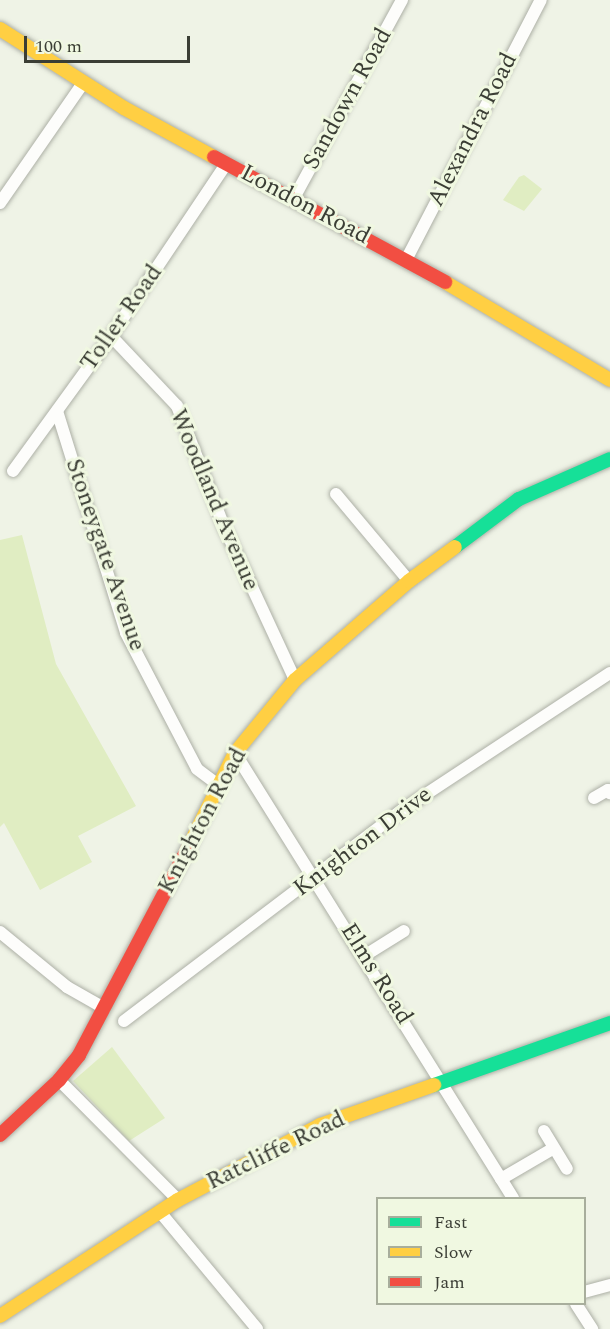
<!DOCTYPE html>
<html>
<head>
<meta charset="utf-8">
<style>
  body { margin:0 }
  #map { position:relative; width:610px; height:1329px; overflow:hidden; background:#eff3e6; font-family:Spectral,serif }
  div>[style] { position:absolute }
  .green>* { inset:0; background:#e0edc2 }
  .roads { filter:drop-shadow(0 0 2px #adb0a6) drop-shadow(0 0 2px #adb0a6) }
  .street>* { height:12px; margin:-6px; padding:0 6px; transform-origin:6px; border-radius:6px; background:#fdfdfb }
  .fast>* { height:14px; margin:-7px; padding:0 7px; transform-origin:7px; border-radius:7px; background:#16e098 }
  .slow>* { height:14px; margin:-7px; padding:0 7px; transform-origin:7px; border-radius:7px; background:#ffcf43 }
  .jam>* { height:14px; margin:-7px; padding:0 7px; transform-origin:7px; border-radius:7px; background:#f24e42 }
  span { translate:-50% -50%; white-space:nowrap; text-align:center; line-height:1.15; -webkit-text-stroke:6px #f0f8e1; paint-order:stroke }
  .street-label { font-size:24px; color:#3b3e35 }
  .legend { position:absolute; left:376px; top:1197px; width:210px; height:108px; box-sizing:border-box; background:#f0f8e1; border:2px solid #a8ae9c; margin:0; padding:8px 10px; list-style:none; font-size:18px; color:#3b3e35 }
  .legend li { display:flex; align-items:center; gap:12px; height:30px }
  .legend b { width:30px; border:2px solid #a8ae9c }
  .scale { position:absolute; left:24px; top:36px; width:166px; height:27px; box-sizing:border-box; border:3px solid #3b3e35; border-top:0; padding-left:8px; font-size:18px; line-height:21px; white-space:nowrap; color:#3b3e35; -webkit-text-stroke:4px #f0f8e1; paint-order:stroke }
</style>
</head>
<body>
<div id="map">
  <div class="green">
    <div style="clip-path:polygon(524px 175px,542px 189px,524px 211px,503px 200px,519px 177px)"></div>
    <div style="clip-path:polygon(22px 535px,56px 664px,136px 806px,78px 836px,92px 862px,40px 890px,4px 823px,0 827px,0 540px)"></div>
    <div style="clip-path:polygon(112px 1047px,165px 1118px,129px 1141px,73px 1081px)"></div>
  </div>
  <div class="roads">
    <div class="street">
      <div style="left:294px;top:198px;width:226px;rotate:-61.4deg"></div>
      <div style="left:0;top:203px;width:146px;rotate:-55.3deg"></div>
      <div style="left:406px;top:260px;width:293px;rotate:-62.6deg"></div>
      <div style="left:111px;top:336px;width:96px;rotate:46.7deg"></div>
      <div style="left:177px;top:406px;width:132px;rotate:68.7deg"></div>
      <div style="left:225px;top:529px;width:166px;rotate:65.1deg"></div>
      <div style="left:57px;top:411px;width:232px;rotate:72.7deg"></div>
      <div style="left:126px;top:633px;width:153px;rotate:62.4deg"></div>
      <div style="left:197px;top:769px;width:25px;rotate:37deg"></div>
      <div style="left:13px;top:471px;width:167px;rotate:-54deg"></div>
      <div style="left:111px;top:336px;width:208px;rotate:-56.2deg"></div>
      <div style="left:336px;top:494px;width:114px;rotate:50deg"></div>
      <div style="left:235px;top:753px;width:525px;rotate:58.01deg"></div>
      <div style="left:594px;top:798px;width:16px;rotate:-30deg"></div>
      <div style="left:608px;top:790px;width:4px;rotate:56deg"></div>
      <div style="left:0;top:932px;width:87px;rotate:39.4deg"></div>
      <div style="left:67px;top:987px;width:43px;rotate:29.6deg"></div>
      <div style="left:364px;top:956px;width:47px;rotate:-32deg"></div>
      <div style="left:124px;top:1021px;width:349px;rotate:-37.2deg"></div>
      <div style="left:402px;top:810px;width:249px;rotate:-33.4deg"></div>
      <div style="left:59px;top:1080px;width:169px;rotate:45.2deg"></div>
      <div style="left:544px;top:1131px;width:44px;rotate:58.8deg"></div>
      <div style="left:501px;top:1179px;width:61px;rotate:-30.3deg"></div>
      <div style="left:160px;top:1212px;width:152px;rotate:50.3deg"></div>
      <div style="left:584px;top:1292px;width:27px;rotate:-15deg"></div>
      <div style="left:576px;top:1304px;width:30px;rotate:57deg"></div>
    </div>
    <div class="fast">
      <div style="left:455px;top:547px;width:80px;rotate:-36.9deg"></div>
      <div style="left:519px;top:499px;width:99px;rotate:-23.7deg"></div>
      <div style="left:434px;top:1085px;width:187px;rotate:-19.4deg"></div>
    </div>
    <div class="slow">
      <div style="left:0;top:29px;width:147px;rotate:32.5deg"></div>
      <div style="left:124px;top:108px;width:102px;rotate:28.6deg"></div>
      <div style="left:445px;top:282px;width:192px;rotate:30.7deg"></div>
      <div style="left:187px;top:850px;width:108px;rotate:-63.7deg"></div>
      <div style="left:235px;top:753px;width:94px;rotate:-50.6deg"></div>
      <div style="left:295px;top:680px;width:151px;rotate:-41deg"></div>
      <div style="left:409px;top:581px;width:57px;rotate:-36.5deg"></div>
      <div style="left:0;top:1316px;width:212px;rotate:-33.1deg"></div>
      <div style="left:178px;top:1200px;width:161px;rotate:-27.8deg"></div>
      <div style="left:320px;top:1125px;width:121px;rotate:-19.3deg"></div>
    </div>
    <div class="jam">
      <div style="left:214px;top:157px;width:263px;rotate:28.4deg"></div>
      <div style="left:0;top:1135px;width:81px;rotate:-43deg"></div>
      <div style="left:59px;top:1080px;width:32px;rotate:-51deg"></div>
      <div style="left:79px;top:1055px;width:232px;rotate:-62.2deg"></div>
    </div>
  </div>
  <div class="street-label">
    <span style="left:348px;top:99px;rotate:-61deg">Sandown Road</span>
    <span style="left:473px;top:130px;rotate:-63deg">Alexandra Road</span>
    <span style="left:305px;top:205px;rotate:28deg">London Road</span>
    <span style="left:122px;top:318px;rotate:-55deg">Toller Road</span>
    <span style="left:214px;top:500px;rotate:67deg">Woodland Avenue</span>
    <span style="left:105px;top:555px;rotate:71deg">Stoneygate Avenue</span>
    <span style="left:203px;top:821px;rotate:-62deg">Knighton Road</span>
    <span style="left:363px;top:842px;rotate:-37deg">Knighton Drive</span>
    <span style="left:376px;top:974px;rotate:58deg">Elms Road</span>
    <span style="left:276px;top:1151px;rotate:-26deg">Ratcliffe Road</span>
  </div>
  <ul class="legend">
  <li><b style="height:8px;background:#16e098"></b>Fast</li>
  <li><b style="height:8px;background:#ffcf43"></b>Slow</li>
  <li><b style="height:8px;background:#f24e42"></b>Jam</li>
  </ul>
  <div class="scale">100 m</div>
</div>
</body>
</html>
